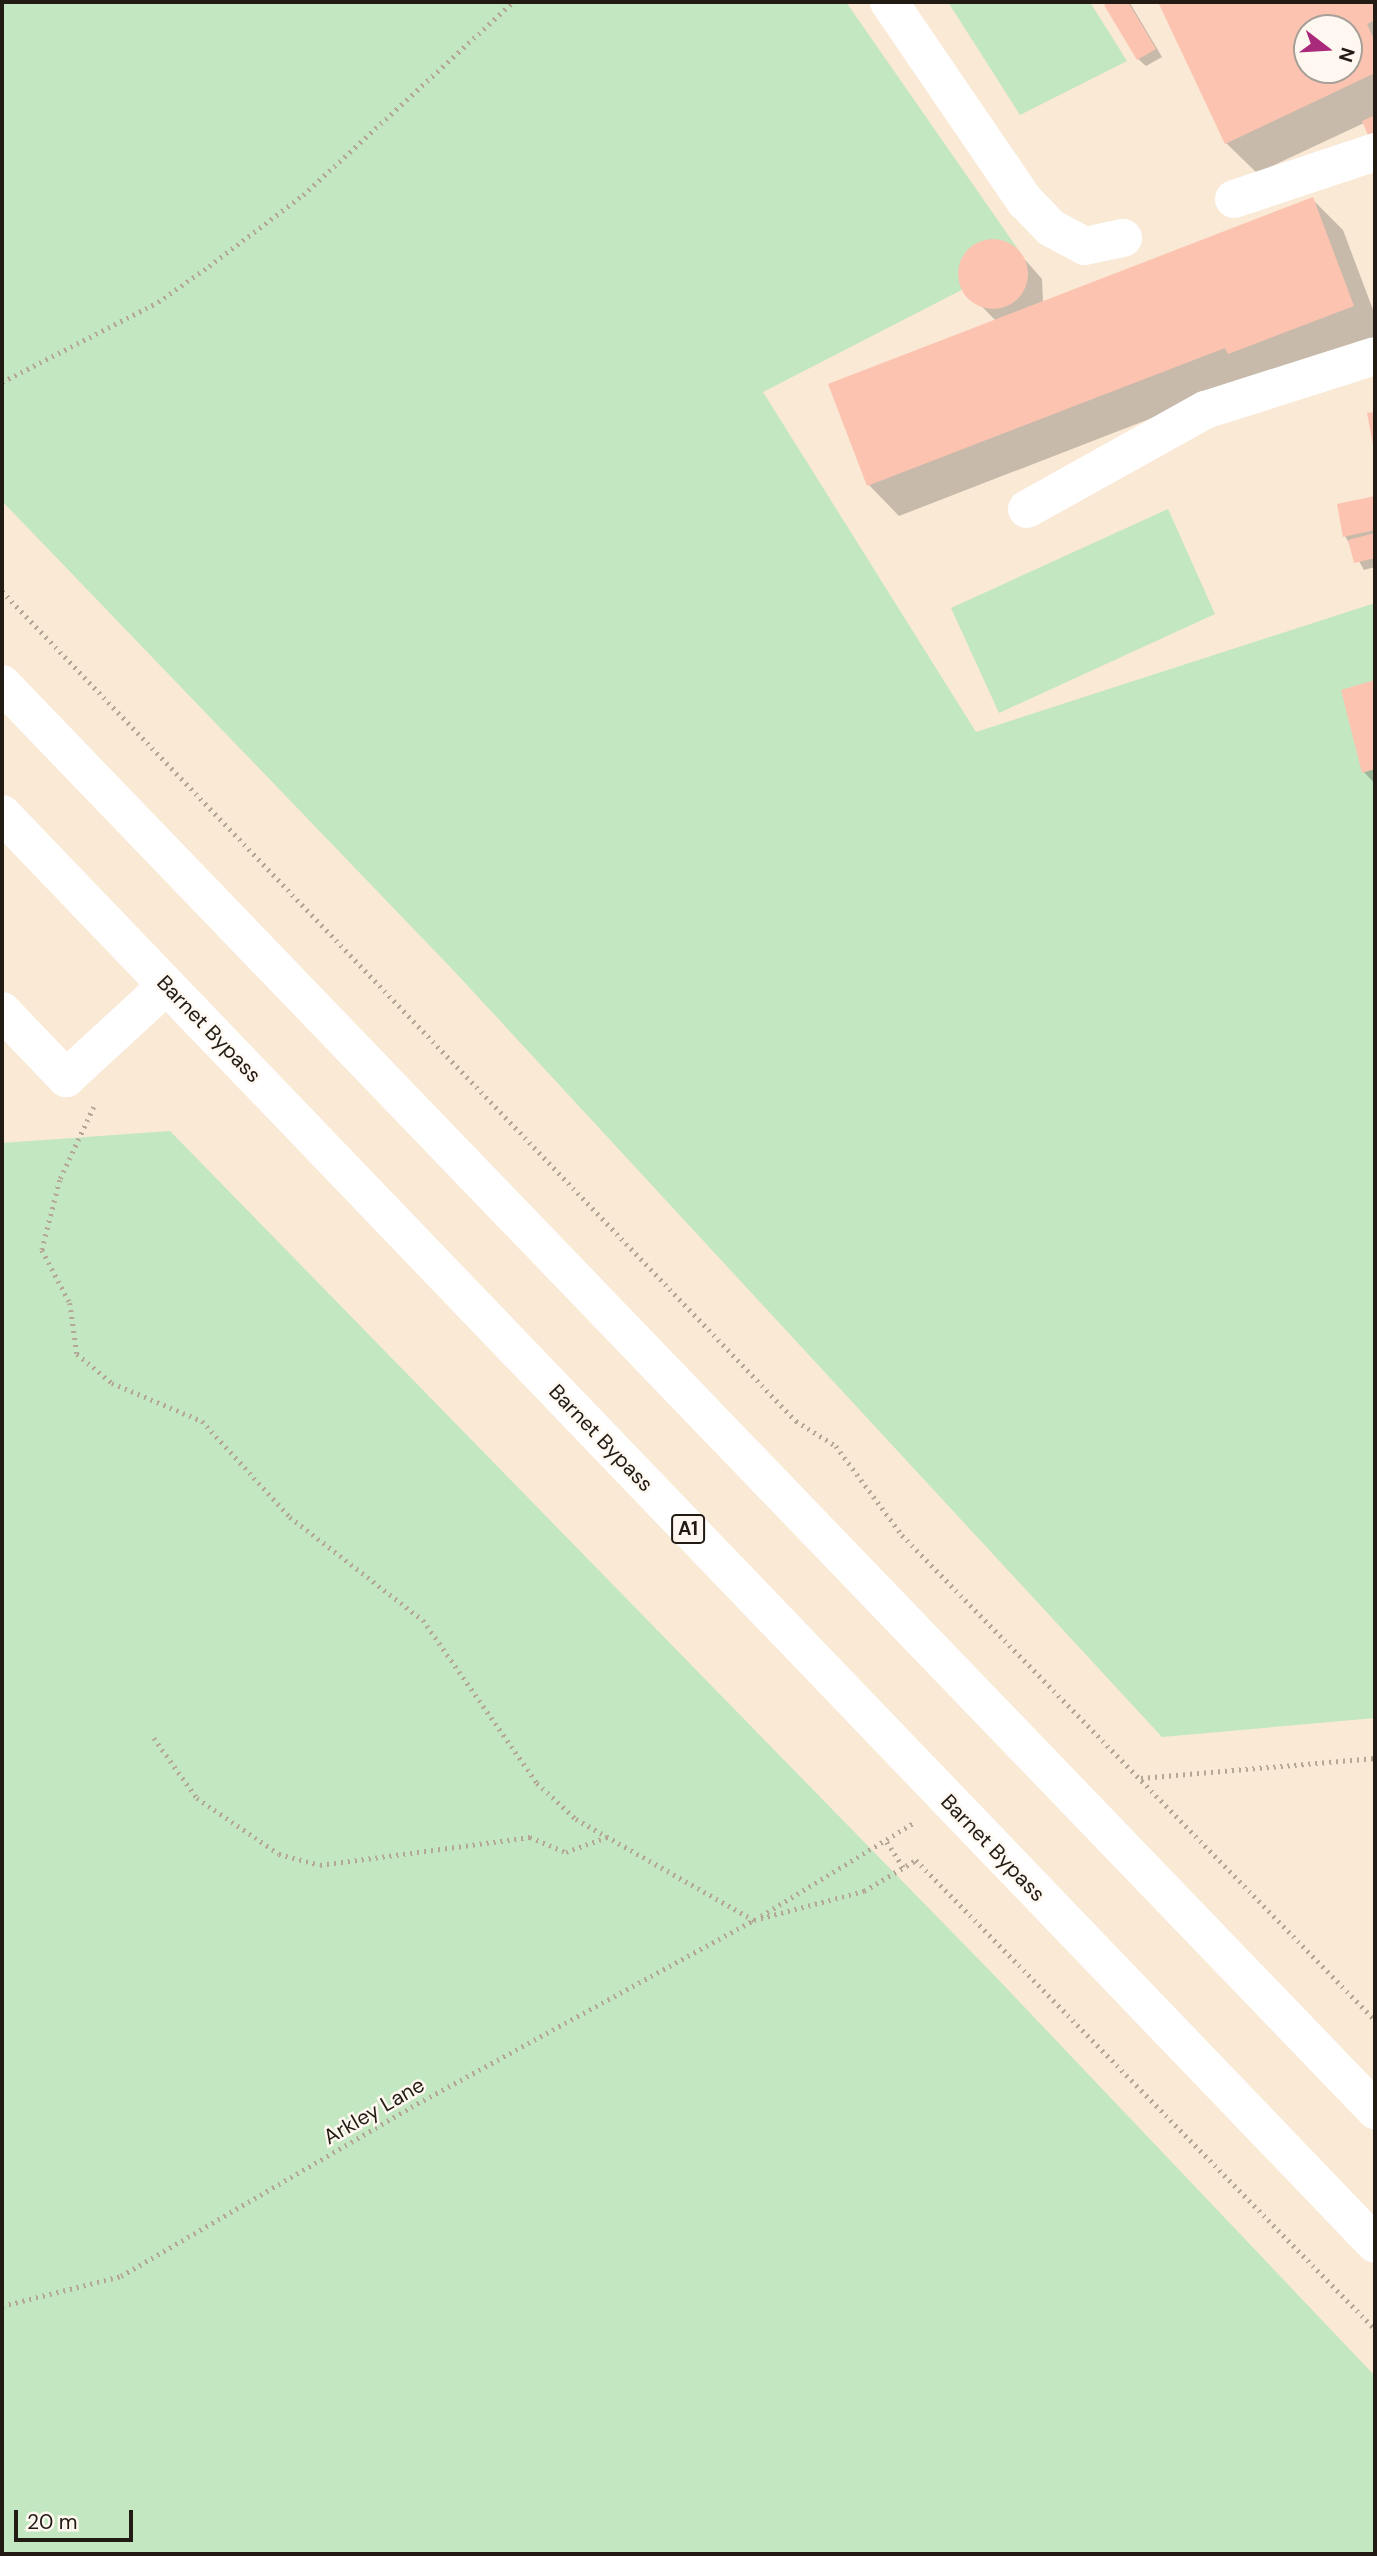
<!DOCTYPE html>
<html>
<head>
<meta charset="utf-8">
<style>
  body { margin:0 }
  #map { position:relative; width:1377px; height:2556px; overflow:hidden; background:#f9e9d5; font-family:"DM Sans",sans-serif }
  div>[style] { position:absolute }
  .green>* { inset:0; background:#c3e7c1 }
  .shadow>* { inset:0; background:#0003 }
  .building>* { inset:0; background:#fdc3b1 }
  .round { border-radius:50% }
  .path>* { height:4.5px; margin-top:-2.25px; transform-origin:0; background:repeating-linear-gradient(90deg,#b4a797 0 2px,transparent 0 7px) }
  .minor>* { height:38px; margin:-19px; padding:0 19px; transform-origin:19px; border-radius:19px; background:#fff }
  .highway>* { height:38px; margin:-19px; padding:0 19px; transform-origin:19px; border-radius:19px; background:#fff }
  span { translate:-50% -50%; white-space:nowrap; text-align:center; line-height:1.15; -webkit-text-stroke:5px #fef8f0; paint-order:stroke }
  .shield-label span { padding:2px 5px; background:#fef8f0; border:2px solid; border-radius:5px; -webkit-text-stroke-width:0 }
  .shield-label { font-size:19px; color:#211b14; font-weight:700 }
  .street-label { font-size:21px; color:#211b14 }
  .frame { position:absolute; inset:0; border:4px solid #211b14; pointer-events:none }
  .north { position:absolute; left:1293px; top:14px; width:70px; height:70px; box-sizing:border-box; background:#fef8f0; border:2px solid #a6a098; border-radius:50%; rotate:107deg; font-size:19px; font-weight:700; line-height:28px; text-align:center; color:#211b14 }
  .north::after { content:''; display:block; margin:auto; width:24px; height:32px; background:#a92a7a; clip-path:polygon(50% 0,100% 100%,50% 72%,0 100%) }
  .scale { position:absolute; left:14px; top:2510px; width:119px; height:32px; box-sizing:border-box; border:4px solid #211b14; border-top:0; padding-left:9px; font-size:21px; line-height:24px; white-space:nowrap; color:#211b14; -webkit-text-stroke:5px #fef8f0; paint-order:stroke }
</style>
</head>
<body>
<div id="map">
  <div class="green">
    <div style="clip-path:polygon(2px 2px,846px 2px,1024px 258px,763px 392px,976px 732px,1375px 603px,1375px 1718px,1162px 1737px,454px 971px,2px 501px)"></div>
    <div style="clip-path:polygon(948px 2px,1090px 2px,1127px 61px,1020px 115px)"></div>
    <div style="clip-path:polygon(1168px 509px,1215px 614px,999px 713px,951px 608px)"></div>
    <div style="clip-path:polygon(170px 1131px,992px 1973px,1375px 2376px,1375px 2554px,2px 2554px,2px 1143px)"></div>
  </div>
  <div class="shadow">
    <div style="clip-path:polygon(1113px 2px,1130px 3px,1162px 57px,1146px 66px,1138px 59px,1106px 6px)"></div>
    <div style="clip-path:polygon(evenodd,1160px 2px,1375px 2px,1375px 144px,1364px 123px,1257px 173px,1226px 143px,1160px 2px,1307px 28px,1349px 28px,1349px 70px,1307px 70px,1307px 28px)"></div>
    <div style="clip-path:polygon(1312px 199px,1343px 230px,1375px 315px,1375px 339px,1255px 378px,899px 516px,869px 485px,996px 321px,960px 284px,961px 264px,973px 246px,992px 239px,1012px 245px,1042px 279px,1043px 303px)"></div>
    <div style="clip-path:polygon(1375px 498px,1375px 567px,1364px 570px,1345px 536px,1339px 505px)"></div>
    <div style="clip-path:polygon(1375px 682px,1375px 784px,1364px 772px,1343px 691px)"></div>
  </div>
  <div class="building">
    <div style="clip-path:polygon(1109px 2px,1128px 2px,1156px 49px,1137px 60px,1104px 5px)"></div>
    <div style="clip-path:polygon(evenodd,1158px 2px,1375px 2px,1375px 20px,1367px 24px,1375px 42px,1375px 73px,1225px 144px,1158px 2px,1307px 28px,1349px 28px,1349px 70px,1307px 70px,1307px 28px)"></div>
    <div style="clip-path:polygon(1375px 115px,1375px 141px,1371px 142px,1362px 121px)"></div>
    <div style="clip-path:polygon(1313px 197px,1354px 306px,1228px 354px,1225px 348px,867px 486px,828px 384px)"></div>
    <div class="round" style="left:958px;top:239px;width:70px;height:70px"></div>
    <div style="clip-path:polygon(1375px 412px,1375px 450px,1374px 450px,1367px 413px)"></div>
    <div style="clip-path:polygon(1375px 496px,1375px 530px,1343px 537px,1337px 504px)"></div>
    <div style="clip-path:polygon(1375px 533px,1375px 558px,1354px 563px,1348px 540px)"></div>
    <div style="clip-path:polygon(1375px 680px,1375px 769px,1362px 773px,1341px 690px)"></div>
  </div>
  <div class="path">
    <div style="left:2px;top:382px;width:175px;rotate:-27.1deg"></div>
    <div style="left:158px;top:302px;width:62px;rotate:-35.2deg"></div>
    <div style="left:209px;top:266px;width:118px;rotate:-37.1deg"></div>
    <div style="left:303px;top:195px;width:285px;rotate:-42.6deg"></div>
    <div style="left:2px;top:591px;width:1149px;rotate:46.27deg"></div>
    <div style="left:796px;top:1421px;width:47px;rotate:32deg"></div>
    <div style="left:836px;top:1446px;width:111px;rotate:53.4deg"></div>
    <div style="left:902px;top:1535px;width:677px;rotate:45.72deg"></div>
    <div style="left:94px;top:1107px;width:81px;rotate:115deg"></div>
    <div style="left:60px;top:1180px;width:72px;rotate:104.4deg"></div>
    <div style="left:42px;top:1250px;width:60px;rotate:62.2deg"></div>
    <div style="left:70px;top:1303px;width:51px;rotate:82.2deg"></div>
    <div style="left:77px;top:1354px;width:45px;rotate:39.6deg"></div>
    <div style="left:112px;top:1383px;width:98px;rotate:22.9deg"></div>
    <div style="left:202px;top:1421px;width:130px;rotate:47.5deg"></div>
    <div style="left:290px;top:1517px;width:168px;rotate:37.8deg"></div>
    <div style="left:423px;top:1620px;width:199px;rotate:55deg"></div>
    <div style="left:537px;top:1783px;width:53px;rotate:42.7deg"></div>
    <div style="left:576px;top:1819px;width:205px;rotate:29.6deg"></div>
    <div style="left:154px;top:1738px;width:74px;rotate:54.4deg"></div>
    <div style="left:197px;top:1798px;width:99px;rotate:34.3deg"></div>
    <div style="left:279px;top:1854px;width:42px;rotate:15deg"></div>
    <div style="left:320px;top:1865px;width:212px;rotate:-7.6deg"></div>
    <div style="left:530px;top:1837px;width:39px;rotate:23deg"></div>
    <div style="left:566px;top:1852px;width:44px;rotate:-20.1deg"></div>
    <div style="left:1141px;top:1778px;width:235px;rotate:-4.9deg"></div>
    <div style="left:887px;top:1842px;width:31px;rotate:57deg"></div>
    <div style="left:761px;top:1916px;width:180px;rotate:-31.4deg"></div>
    <div style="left:2px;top:2306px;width:123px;rotate:-14.1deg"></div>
    <div style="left:121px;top:2276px;width:336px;rotate:-30.2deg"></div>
    <div style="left:411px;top:2107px;width:391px;rotate:-28.6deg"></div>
    <div style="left:754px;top:1920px;width:114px;rotate:-14.8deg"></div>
    <div style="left:864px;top:1891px;width:61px;rotate:-30.8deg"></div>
    <div style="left:916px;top:1860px;width:656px;rotate:45.62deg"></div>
  </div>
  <div class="minor">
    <div style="left:889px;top:2px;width:241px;rotate:55.7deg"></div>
    <div style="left:1025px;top:201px;width:37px;rotate:46deg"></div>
    <div style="left:1051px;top:228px;width:38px;rotate:28deg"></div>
    <div style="left:1085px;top:246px;width:39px;rotate:-12deg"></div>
    <div style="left:1234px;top:199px;width:149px;rotate:-18.4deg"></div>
    <div style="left:1027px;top:509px;width:204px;rotate:-29.1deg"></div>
    <div style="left:1205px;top:410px;width:178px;rotate:-17.6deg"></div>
    <div style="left:2px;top:1011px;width:93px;rotate:46.3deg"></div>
    <div style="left:66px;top:1078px;width:137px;rotate:-42.6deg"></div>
  </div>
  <div class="highway">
    <div style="left:2px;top:684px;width:1980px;rotate:46.08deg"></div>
    <div style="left:2px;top:814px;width:1982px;rotate:46.16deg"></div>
  </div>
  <div class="shield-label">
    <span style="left:688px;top:1529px">A1</span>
  </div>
  <div class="street-label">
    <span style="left:209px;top:1029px;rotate:46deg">Barnet Bypass</span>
    <span style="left:601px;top:1438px;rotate:46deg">Barnet Bypass</span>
    <span style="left:993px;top:1848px;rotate:46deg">Barnet Bypass</span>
    <span style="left:374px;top:2111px;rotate:-30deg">Arkley Lane</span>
  </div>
  <div class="frame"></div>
  <div class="north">N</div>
  <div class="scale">20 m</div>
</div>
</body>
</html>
